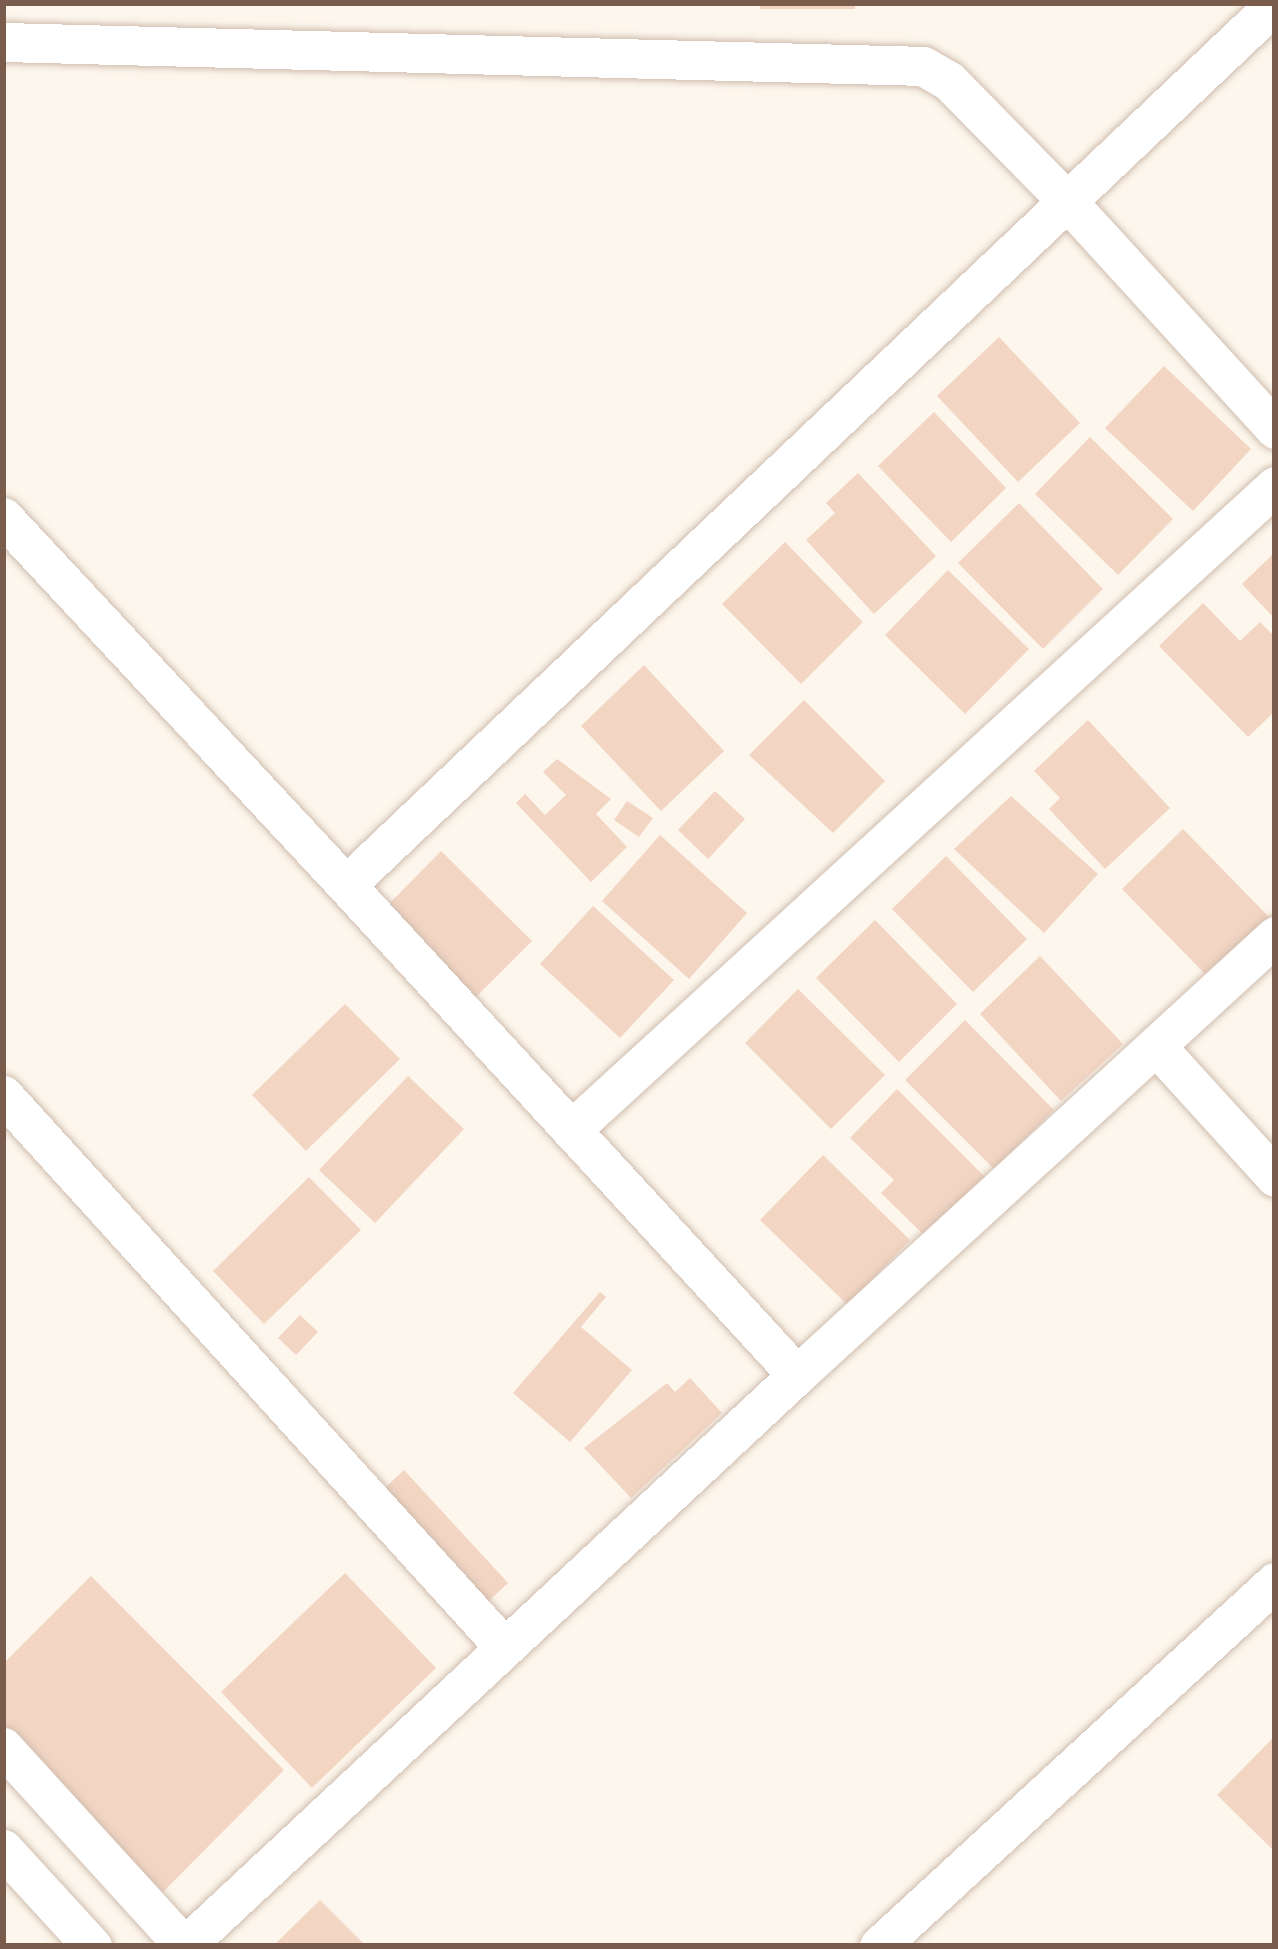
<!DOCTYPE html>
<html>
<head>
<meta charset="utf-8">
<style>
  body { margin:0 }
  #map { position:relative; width:1278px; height:1949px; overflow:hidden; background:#fdf6ec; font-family:"Golos Text",sans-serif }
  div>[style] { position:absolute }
  .building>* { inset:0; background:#f3d5c3 }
  .roads { filter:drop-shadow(0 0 3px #d1beb0) drop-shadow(0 0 3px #d1beb0) }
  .minor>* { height:39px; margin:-19.5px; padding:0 19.5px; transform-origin:19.5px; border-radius:19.5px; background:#fff }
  span { translate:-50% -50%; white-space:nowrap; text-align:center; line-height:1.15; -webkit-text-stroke:9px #fffaf3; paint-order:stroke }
  .frame { position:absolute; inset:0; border:6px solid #7a5c4d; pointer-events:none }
</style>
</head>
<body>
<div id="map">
  <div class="building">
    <div style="clip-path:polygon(760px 3px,855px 3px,855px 9px,760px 9px)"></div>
    <div style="clip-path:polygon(999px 337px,1080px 423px,1018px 482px,937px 396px)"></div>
    <div style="clip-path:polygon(1164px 366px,1251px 449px,1193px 511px,1105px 428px)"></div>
    <div style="clip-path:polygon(934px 412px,1006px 488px,951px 542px,878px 466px)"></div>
    <div style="clip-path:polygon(1090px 437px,1173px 519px,1118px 575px,1035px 494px)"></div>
    <div style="clip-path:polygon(858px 473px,936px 556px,874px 614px,806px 540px,835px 513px,826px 503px)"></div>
    <div style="clip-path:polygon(1019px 503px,1103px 589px,1043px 649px,958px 563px)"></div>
    <div style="clip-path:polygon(785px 542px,863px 622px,801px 684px,722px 604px)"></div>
    <div style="clip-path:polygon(1275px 552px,1275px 619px,1242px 584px)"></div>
    <div style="clip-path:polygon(948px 570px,1029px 649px,965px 714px,885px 635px)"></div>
    <div style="clip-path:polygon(1203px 603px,1240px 641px,1260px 622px,1275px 637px,1275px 711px,1248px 737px,1159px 646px)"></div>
    <div style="clip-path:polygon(644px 665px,724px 751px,661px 811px,581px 726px)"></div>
    <div style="clip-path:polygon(804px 700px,885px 781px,833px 833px,749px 755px)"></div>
    <div style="clip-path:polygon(1088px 720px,1170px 808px,1105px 869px,1049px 809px,1060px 798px,1034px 771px)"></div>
    <div style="clip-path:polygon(557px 759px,611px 799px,596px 814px,627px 847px,591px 882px,516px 803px,525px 794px,545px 815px,566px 795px,543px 772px)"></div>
    <div style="clip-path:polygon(715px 791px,745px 819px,708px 859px,678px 830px)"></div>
    <div style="clip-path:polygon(1011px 796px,1098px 874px,1044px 933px,954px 849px)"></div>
    <div style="clip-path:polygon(627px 801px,653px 818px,639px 837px,614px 820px)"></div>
    <div style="clip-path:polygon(1183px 829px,1269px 917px,1208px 977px,1122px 889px)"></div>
    <div style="clip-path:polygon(660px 835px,747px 913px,689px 979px,602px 901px)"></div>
    <div style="clip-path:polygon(441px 851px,532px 941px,475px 998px,384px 909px)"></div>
    <div style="clip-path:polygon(946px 856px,1027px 939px,973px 992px,892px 909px)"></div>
    <div style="clip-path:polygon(593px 906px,674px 980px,620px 1038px,540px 964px)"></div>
    <div style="clip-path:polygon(875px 920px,957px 1004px,899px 1062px,816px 978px)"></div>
    <div style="clip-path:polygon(1040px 956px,1123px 1044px,1061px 1101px,980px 1014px)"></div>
    <div style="clip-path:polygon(798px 989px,885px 1075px,831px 1129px,745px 1043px)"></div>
    <div style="clip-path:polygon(345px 1004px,400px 1059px,306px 1151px,252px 1095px)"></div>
    <div style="clip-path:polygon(965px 1020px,1054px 1110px,994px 1169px,905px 1080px)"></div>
    <div style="clip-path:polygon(408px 1076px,464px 1129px,375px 1223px,319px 1170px)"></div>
    <div style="clip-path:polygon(897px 1089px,993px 1185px,935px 1246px,881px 1193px,894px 1180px,850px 1138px)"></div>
    <div style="clip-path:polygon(823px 1155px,910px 1240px,855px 1297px,858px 1315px,760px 1220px)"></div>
    <div style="clip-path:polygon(309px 1177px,361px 1230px,264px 1324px,213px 1271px)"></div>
    <div style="clip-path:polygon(600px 1292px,606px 1297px,581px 1327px,632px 1370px,570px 1442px,513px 1393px)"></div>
    <div style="clip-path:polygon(300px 1315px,318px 1332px,296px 1355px,278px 1338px)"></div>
    <div style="clip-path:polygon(690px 1378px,722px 1413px,631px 1498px,584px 1448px,667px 1383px,675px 1392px)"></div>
    <div style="clip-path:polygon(404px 1470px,508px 1583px,477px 1612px,373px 1499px)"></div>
    <div style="clip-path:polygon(345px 1573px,436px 1668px,312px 1788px,221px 1692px)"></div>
    <div style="clip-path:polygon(91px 1576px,284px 1770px,163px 1892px,3px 1731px,3px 1664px)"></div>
    <div style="clip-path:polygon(1275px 1736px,1275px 1852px,1217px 1795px)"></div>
    <div style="clip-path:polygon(320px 1900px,366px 1946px,273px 1946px)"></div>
  </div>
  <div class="roads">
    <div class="minor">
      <div style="left:3px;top:42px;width:920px;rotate:1.49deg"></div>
      <div style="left:923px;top:66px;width:30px;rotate:30deg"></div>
      <div style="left:949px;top:81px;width:168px;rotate:45.5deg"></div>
      <div style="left:1067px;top:201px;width:309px;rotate:47.6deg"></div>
      <div style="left:3px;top:517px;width:503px;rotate:47.01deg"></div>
      <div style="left:1156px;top:1046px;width:177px;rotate:47.7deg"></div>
      <div style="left:3px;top:1095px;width:745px;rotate:47.77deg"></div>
      <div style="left:571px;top:1130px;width:954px;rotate:-42.45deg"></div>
      <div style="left:797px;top:1375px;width:649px;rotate:-42.56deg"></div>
      <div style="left:3px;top:1747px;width:269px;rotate:47.7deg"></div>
      <div style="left:3px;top:1849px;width:132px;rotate:47.5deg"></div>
      <div style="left:185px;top:1946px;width:837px;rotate:-43.02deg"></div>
      <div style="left:797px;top:1375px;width:666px;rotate:-132.63deg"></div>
      <div style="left:346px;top:885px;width:1280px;rotate:-43.48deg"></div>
      <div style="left:879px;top:1946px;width:538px;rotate:-42.59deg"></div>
    </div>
  </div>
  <div class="frame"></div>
</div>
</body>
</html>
